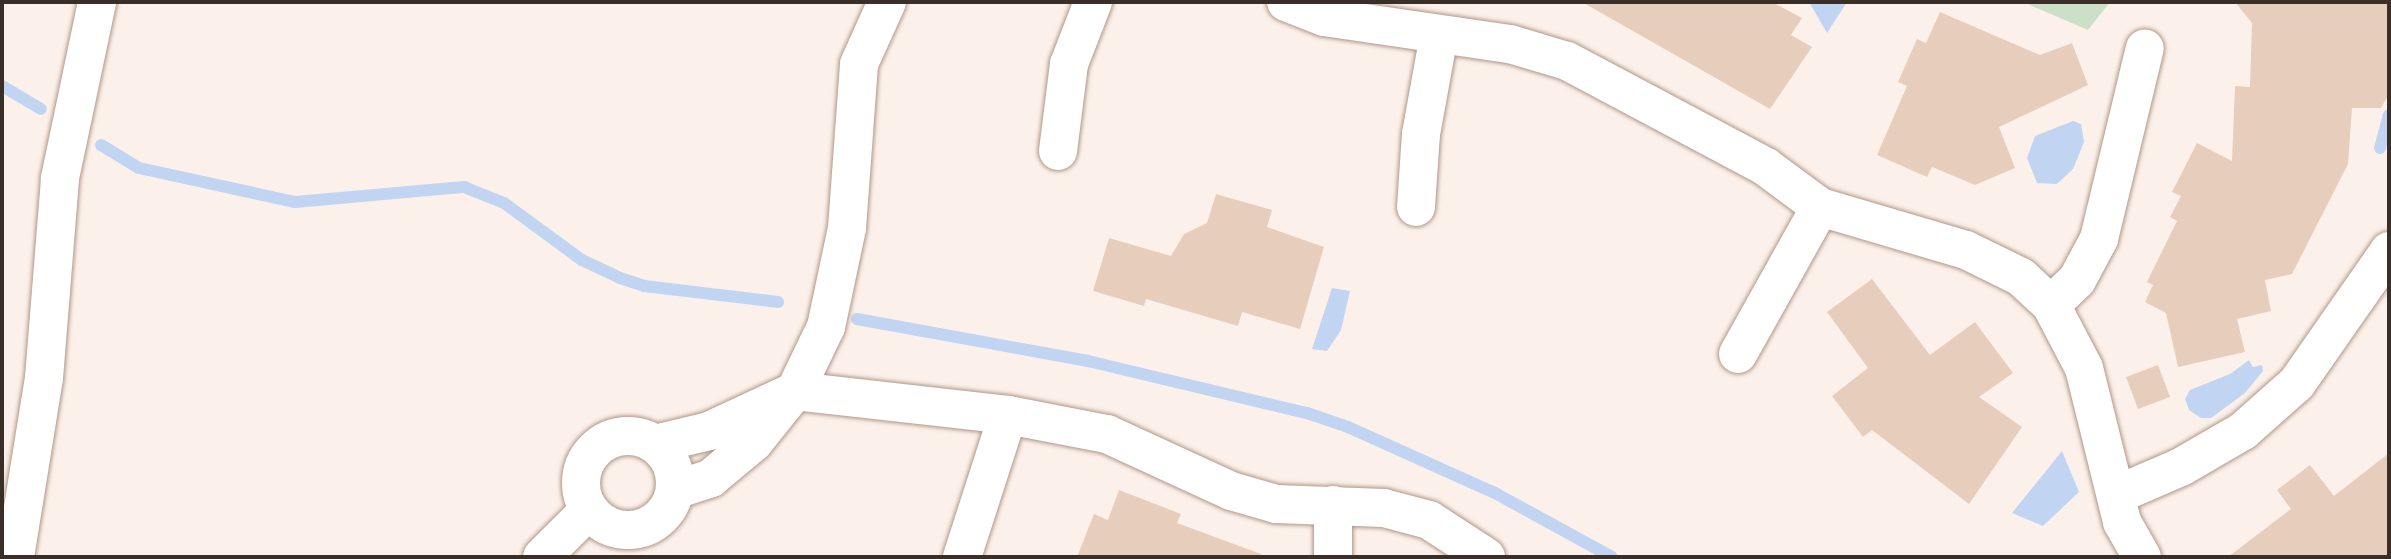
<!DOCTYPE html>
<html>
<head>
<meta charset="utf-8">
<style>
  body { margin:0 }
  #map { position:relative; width:2391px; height:559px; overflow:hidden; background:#fcf1ea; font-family:"Public Sans",sans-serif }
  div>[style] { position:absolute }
  .green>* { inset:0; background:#cce0c8 }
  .water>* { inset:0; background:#c1d4f2 }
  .stream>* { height:12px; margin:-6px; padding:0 6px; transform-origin:6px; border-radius:6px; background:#c1d4f2 }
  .building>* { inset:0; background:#e7cdbc }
  .roads { filter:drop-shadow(0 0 2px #b09787) drop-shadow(0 0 2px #b09787) }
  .minor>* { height:38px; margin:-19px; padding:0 19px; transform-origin:19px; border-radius:19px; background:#fff }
  .minor>.ring { margin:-19px; padding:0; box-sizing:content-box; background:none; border:38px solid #fff; border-radius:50% }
  span { translate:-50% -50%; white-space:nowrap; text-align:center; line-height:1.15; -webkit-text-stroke:5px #fff; paint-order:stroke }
  .frame { position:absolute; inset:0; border:4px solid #392f28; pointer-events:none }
</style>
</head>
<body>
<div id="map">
  <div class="green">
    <div style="clip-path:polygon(2023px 2px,2110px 2px,2088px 30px)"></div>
  </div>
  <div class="water">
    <div style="clip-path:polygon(1809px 2px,1847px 2px,1827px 33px)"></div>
    <div style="clip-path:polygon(2073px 121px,2081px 124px,2084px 142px,2073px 169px,2057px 184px,2037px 183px,2027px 158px,2035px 136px)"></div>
    <div style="clip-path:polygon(1332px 288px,1350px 291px,1341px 330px,1327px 351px,1312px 349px)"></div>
    <div style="clip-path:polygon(2249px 360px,2253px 367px,2262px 365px,2263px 371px,2245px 393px,2211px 418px,2201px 418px,2189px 410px,2185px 399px,2190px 390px,2230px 374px)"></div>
    <div style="clip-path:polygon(2062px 451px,2079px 492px,2043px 526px,2012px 513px)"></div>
  </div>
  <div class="stream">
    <div style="left:2px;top:86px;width:45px;rotate:30.5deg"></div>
    <div style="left:101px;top:145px;width:44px;rotate:31.2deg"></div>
    <div style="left:139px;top:168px;width:160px;rotate:12.3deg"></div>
    <div style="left:295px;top:202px;width:170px;rotate:-5.1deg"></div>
    <div style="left:464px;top:187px;width:43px;rotate:21.8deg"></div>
    <div style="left:504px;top:203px;width:97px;rotate:36.2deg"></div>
    <div style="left:582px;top:260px;width:42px;rotate:25.3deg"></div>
    <div style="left:620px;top:278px;width:25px;rotate:18deg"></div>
    <div style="left:644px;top:286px;width:135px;rotate:6.8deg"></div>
    <div style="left:2380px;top:148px;width:34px;rotate:-75deg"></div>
    <div style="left:857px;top:319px;width:235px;rotate:10.3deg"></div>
    <div style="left:1088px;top:361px;width:225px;rotate:13.4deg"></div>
    <div style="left:1307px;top:413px;width:43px;rotate:18.9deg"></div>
    <div style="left:1348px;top:427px;width:161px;rotate:24.2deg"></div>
    <div style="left:1495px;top:493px;width:133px;rotate:28.7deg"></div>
  </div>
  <div class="building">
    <div style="clip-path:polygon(1582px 2px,1772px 2px,1802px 18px,1791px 35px,1812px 47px,1770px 109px)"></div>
    <div style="clip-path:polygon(2235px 2px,2389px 2px,2389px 94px,2381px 108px,2352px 108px,2348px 164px,2292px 274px,2265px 280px,2271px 311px,2237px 319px,2245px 352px,2178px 367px,2166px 313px,2145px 302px,2153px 285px,2147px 282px,2177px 221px,2170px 217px,2181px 196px,2172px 192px,2197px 143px,2232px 161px,2235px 86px,2250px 87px,2252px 23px)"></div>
    <div style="clip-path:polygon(1940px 12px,2040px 55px,2072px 43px,2088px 85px,1999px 127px,2015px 168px,1975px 185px,1932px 167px,1927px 177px,1877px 155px,1907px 86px,1898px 82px,1917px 39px,1926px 43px)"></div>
    <div style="clip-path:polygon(1216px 194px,1272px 210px,1267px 227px,1324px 247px,1300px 329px,1242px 312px,1238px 326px,1146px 299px,1144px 306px,1093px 291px,1109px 238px,1171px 256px,1184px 234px,1207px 223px)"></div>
    <div style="clip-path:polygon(1872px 279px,1930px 355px,1975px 322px,2013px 373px,1979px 397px,2022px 427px,1969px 504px,1872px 430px,1863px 437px,1832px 396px,1868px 368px,1827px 312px)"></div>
    <div style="clip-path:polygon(2158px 365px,2170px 397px,2138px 409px,2126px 377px)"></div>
    <div style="clip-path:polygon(2389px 453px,2389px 557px,2228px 557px,2291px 509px,2277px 490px,2310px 465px,2334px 496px)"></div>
    <div style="clip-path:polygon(1119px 490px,1181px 514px,1177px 523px,1261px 554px,1260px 557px,1077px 557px,1094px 514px,1108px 520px)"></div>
  </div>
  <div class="roads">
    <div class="minor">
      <div style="left:1286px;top:2px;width:41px;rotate:21.5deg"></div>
      <div style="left:1324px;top:17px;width:188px;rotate:8.3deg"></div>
      <div style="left:1510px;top:44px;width:59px;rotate:16.6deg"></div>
      <div style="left:1567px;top:61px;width:225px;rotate:28deg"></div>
      <div style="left:1766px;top:167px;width:67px;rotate:36.5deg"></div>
      <div style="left:1820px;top:207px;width:152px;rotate:16.4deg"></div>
      <div style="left:1966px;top:250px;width:61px;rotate:26.1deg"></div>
      <div style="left:2021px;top:277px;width:41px;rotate:43deg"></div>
      <div style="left:2051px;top:305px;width:71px;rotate:62.4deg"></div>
      <div style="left:2084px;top:368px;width:159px;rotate:76.1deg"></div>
      <div style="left:2122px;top:522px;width:40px;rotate:60.3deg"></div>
      <div style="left:1058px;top:151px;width:88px;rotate:-82.8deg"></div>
      <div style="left:1069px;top:64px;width:66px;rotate:-68.8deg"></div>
      <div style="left:1416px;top:207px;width:73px;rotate:-86.1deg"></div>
      <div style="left:1421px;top:134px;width:101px;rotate:-79.7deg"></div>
      <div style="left:2051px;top:305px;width:36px;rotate:-44deg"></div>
      <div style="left:2077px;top:280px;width:47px;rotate:-61.8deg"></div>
      <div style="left:2099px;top:239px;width:196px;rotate:-76.5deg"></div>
      <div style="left:1738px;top:354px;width:168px;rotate:-60.8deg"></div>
      <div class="ring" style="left:581px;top:436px;width:56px;height:56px"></div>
      <div style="left:655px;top:444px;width:56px;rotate:-13.5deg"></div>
      <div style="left:709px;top:431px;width:95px;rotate:-24.9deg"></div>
      <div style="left:795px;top:391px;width:214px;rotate:6.4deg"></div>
      <div style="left:1008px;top:415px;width:101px;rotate:10.9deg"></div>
      <div style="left:1107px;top:434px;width:136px;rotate:24.7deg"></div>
      <div style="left:1231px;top:491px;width:47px;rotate:16.1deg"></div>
      <div style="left:1276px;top:504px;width:108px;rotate:2.1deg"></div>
      <div style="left:1384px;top:508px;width:47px;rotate:14.9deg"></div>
      <div style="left:1429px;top:520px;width:68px;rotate:33deg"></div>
      <div style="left:675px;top:490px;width:38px;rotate:-18deg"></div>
      <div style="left:711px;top:478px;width:56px;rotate:-39.9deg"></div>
      <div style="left:754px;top:442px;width:65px;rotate:-51.2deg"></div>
      <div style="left:795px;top:391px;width:71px;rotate:-64.2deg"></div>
      <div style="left:826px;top:327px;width:101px;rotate:-78deg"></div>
      <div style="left:847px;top:228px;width:164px;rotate:-85.8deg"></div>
      <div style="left:859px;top:64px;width:68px;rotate:-65.7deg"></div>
      <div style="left:2116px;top:495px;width:71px;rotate:-23.3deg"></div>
      <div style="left:2181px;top:467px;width:72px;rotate:-30.1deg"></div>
      <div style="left:2243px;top:431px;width:72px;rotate:-41.6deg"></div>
      <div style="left:2297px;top:383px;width:161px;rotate:-55.1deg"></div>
      <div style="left:1333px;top:505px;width:52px;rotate:90deg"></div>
      <div style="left:15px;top:557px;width:181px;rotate:-80.8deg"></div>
      <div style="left:44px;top:378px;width:201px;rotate:-85.4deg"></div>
      <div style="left:60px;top:178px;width:180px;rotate:-78.1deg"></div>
      <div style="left:542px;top:557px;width:66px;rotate:-45deg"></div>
      <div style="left:962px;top:557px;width:149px;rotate:-72.1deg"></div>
    </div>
  </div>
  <div class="frame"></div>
</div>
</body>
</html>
